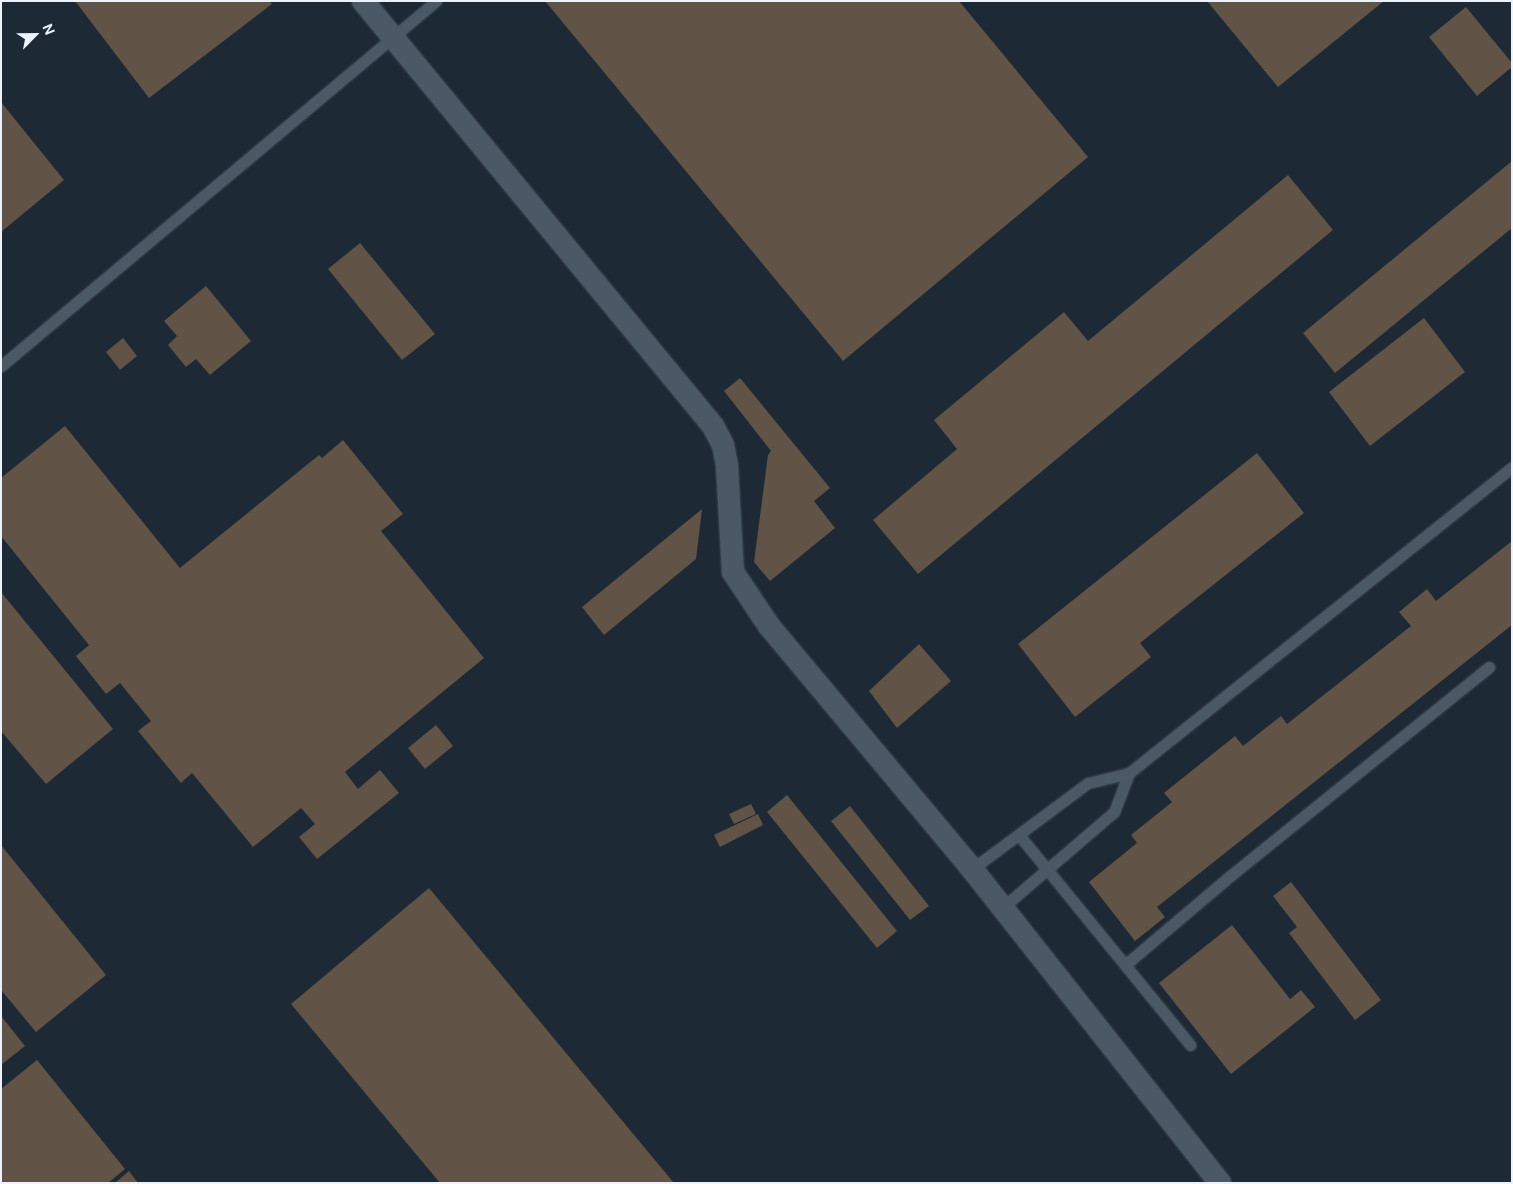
<!DOCTYPE html>
<html>
<head>
<meta charset="utf-8">
<style>
  body { margin:0 }
  #map { position:relative; width:1513px; height:1184px; overflow:hidden; background:#1d2935; font-family:"DM Sans",sans-serif }
  div>[style] { position:absolute }
  .building>* { inset:0; background:#615345 }
  .roads { filter:drop-shadow(0 0 1px #3e4752) drop-shadow(0 0 1px #3e4752) }
  .lane>* { height:11px; margin:-5.5px; padding:0 5.5px; transform-origin:5.5px; border-radius:5.5px; background:#4b5866 }
  .street>* { height:22px; margin:-11px; padding:0 11px; transform-origin:11px; border-radius:11px; background:#4b5866 }
  span { translate:-50% -50%; white-space:nowrap; text-align:center; line-height:1.15; -webkit-text-stroke:4.5px #1d2935; paint-order:stroke }
  .frame { position:absolute; inset:0; border:2px solid #ebf2fb; pointer-events:none }
  .north { position:absolute; left:10px; top:10px; width:50px; height:50px; -webkit-text-stroke:4px #1d2935; paint-order:stroke; rotate:67deg; font-size:14px; font-weight:700; line-height:20px; text-align:center; color:#ebf2fb }
  .north::after { content:''; display:block; margin:auto; width:18px; height:22px; background:#ebf2fb; clip-path:polygon(50% 0,100% 100%,50% 72%,0 100%) }
</style>
</head>
<body>
<div id="map">
  <div class="building">
    <div style="clip-path:polygon(75px 1px,269px 1px,272px 4px,149px 98px)"></div>
    <div style="clip-path:polygon(545px 1px,959px 1px,1088px 157px,843px 361px)"></div>
    <div style="clip-path:polygon(1207px 1px,1384px 1px,1278px 87px)"></div>
    <div style="clip-path:polygon(1466px 7px,1512px 63px,1512px 67px,1477px 96px,1429px 37px)"></div>
    <div style="clip-path:polygon(1px 102px,64px 180px,1px 232px)"></div>
    <div style="clip-path:polygon(1512px 161px,1512px 228px,1335px 373px,1303px 333px)"></div>
    <div style="clip-path:polygon(1288px 175px,1333px 230px,918px 574px,873px 520px,957px 449px,934px 420px,1064px 312px,1088px 341px)"></div>
    <div style="clip-path:polygon(360px 243px,435px 334px,402px 360px,328px 269px)"></div>
    <div style="clip-path:polygon(206px 286px,251px 341px,210px 375px,196px 359px,186px 367px,168px 345px,177px 336px,164px 321px)"></div>
    <div style="clip-path:polygon(1424px 318px,1465px 372px,1370px 446px,1329px 392px)"></div>
    <div style="clip-path:polygon(123px 338px,137px 356px,120px 370px,106px 352px)"></div>
    <div style="clip-path:polygon(740px 378px,830px 488px,814px 501px,835px 528px,770px 581px,754px 562px,768px 455px,771px 451px,724px 391px)"></div>
    <div style="clip-path:polygon(65px 426px,180px 568px,319px 455px,322px 458px,343px 440px,403px 514px,381px 531px,484px 658px,345px 772px,358px 789px,380px 770px,399px 793px,317px 859px,299px 837px,315px 824px,301px 808px,253px 847px,192px 773px,181px 783px,138px 731px,151px 721px,120px 683px,106px 694px,76px 656px,89px 645px,1px 536px,1px 478px)"></div>
    <div style="clip-path:polygon(1257px 453px,1304px 513px,1140px 643px,1151px 657px,1075px 717px,1018px 644px)"></div>
    <div style="clip-path:polygon(702px 509px,696px 559px,604px 635px,582px 607px)"></div>
    <div style="clip-path:polygon(1512px 541px,1512px 625px,1157px 907px,1165px 917px,1135px 941px,1089px 882px,1137px 843px,1131px 835px,1172px 802px,1164px 793px,1235px 736px,1243px 746px,1281px 716px,1287px 724px,1411px 626px,1399px 612px,1427px 589px,1436px 601px)"></div>
    <div style="clip-path:polygon(1px 592px,113px 729px,46px 784px,1px 731px)"></div>
    <div style="clip-path:polygon(919px 644px,951px 681px,897px 728px,869px 691px)"></div>
    <div style="clip-path:polygon(436px 725px,453px 746px,425px 769px,408px 748px)"></div>
    <div style="clip-path:polygon(787px 795px,897px 931px,877px 948px,767px 812px)"></div>
    <div style="clip-path:polygon(751px 804px,756px 814px,734px 824px,729px 814px)"></div>
    <div style="clip-path:polygon(850px 806px,929px 906px,910px 920px,831px 821px)"></div>
    <div style="clip-path:polygon(758px 814px,763px 825px,720px 847px,714px 835px)"></div>
    <div style="clip-path:polygon(1px 845px,106px 975px,36px 1032px,1px 990px)"></div>
    <div style="clip-path:polygon(1291px 882px,1381px 1000px,1355px 1020px,1289px 933px,1297px 927px,1273px 896px)"></div>
    <div style="clip-path:polygon(429px 888px,674px 1183px,440px 1183px,291px 1004px)"></div>
    <div style="clip-path:polygon(1232px 925px,1290px 999px,1301px 990px,1315px 1007px,1231px 1074px,1159px 983px)"></div>
    <div style="clip-path:polygon(1px 1016px,25px 1046px,1px 1065px)"></div>
    <div style="clip-path:polygon(37px 1060px,125px 1169px,108px 1183px,1px 1183px,1px 1089px)"></div>
    <div style="clip-path:polygon(129px 1171px,138px 1183px,115px 1183px)"></div>
  </div>
  <div class="roads">
    <div class="lane">
      <div style="left:1px;top:366px;width:568px;rotate:-40deg"></div>
      <div style="left:1019px;top:835px;width:271px;rotate:50.8deg"></div>
      <div style="left:972px;top:869px;width:144px;rotate:-36.6deg"></div>
      <div style="left:1088px;top:783px;width:42px;rotate:-13.7deg"></div>
      <div style="left:1129px;top:773px;width:490px;rotate:-38.6deg"></div>
      <div style="left:1002px;top:908px;width:148px;rotate:-40.6deg"></div>
      <div style="left:1114px;top:812px;width:42px;rotate:-69deg"></div>
      <div style="left:1125px;top:965px;width:138px;rotate:-40.3deg"></div>
      <div style="left:1230px;top:876px;width:333px;rotate:-38.9deg"></div>
    </div>
    <div class="street">
      <div style="left:363px;top:1px;width:551px;rotate:50.53deg"></div>
      <div style="left:713px;top:426px;width:21px;rotate:62deg"></div>
      <div style="left:723px;top:445px;width:21px;rotate:79deg"></div>
      <div style="left:727px;top:466px;width:106px;rotate:86.8deg"></div>
      <div style="left:733px;top:572px;width:65px;rotate:56.3deg"></div>
      <div style="left:769px;top:626px;width:317px;rotate:50.1deg"></div>
      <div style="left:972px;top:869px;width:400px;rotate:51.7deg"></div>
    </div>
  </div>
  <div class="frame"></div>
  <div class="north">N</div>
</div>
</body>
</html>
